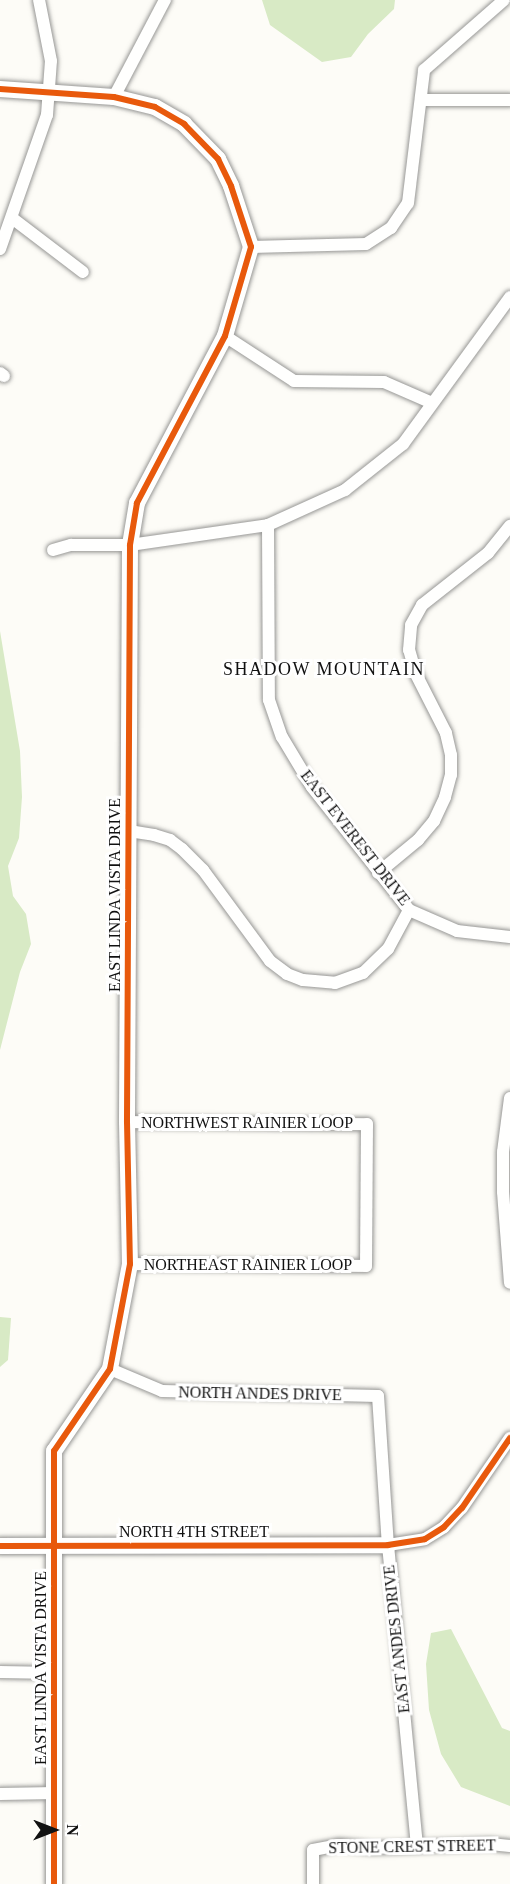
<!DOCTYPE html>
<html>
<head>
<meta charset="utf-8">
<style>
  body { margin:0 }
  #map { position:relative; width:510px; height:1884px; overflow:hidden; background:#fdfcf7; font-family:Georgia,serif }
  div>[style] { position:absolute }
  .forest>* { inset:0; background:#d8eac5 }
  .roads { filter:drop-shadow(0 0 2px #979795) drop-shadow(0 0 2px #979795) }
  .minor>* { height:12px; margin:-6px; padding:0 6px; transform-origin:6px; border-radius:6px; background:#fffffe }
  .tertiary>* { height:16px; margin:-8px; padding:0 8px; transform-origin:8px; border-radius:8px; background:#fffffe }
  .cycleway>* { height:6px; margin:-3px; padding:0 3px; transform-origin:3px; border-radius:3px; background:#e8590c }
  span { translate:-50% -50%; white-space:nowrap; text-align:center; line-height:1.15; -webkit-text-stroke:6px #fff; paint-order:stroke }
  .street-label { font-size:16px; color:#111 }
  .neighbourhood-label { font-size:18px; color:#111; letter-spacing:1.5px }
  .north { position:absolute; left:24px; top:1800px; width:60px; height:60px; -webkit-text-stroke:4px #fff; paint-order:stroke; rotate:90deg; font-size:16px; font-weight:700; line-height:24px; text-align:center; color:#111 }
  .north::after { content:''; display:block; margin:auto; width:21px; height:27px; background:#111; clip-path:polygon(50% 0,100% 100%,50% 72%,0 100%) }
</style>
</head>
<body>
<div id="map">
  <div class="forest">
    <div style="clip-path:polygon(262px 0,395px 0,394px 9px,368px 34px,351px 57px,322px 62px,270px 25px)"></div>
    <div style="clip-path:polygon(0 631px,20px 751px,22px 797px,19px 838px,8px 866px,13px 896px,26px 914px,31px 944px,20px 972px,0 1050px)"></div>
    <div style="clip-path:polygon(0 1317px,11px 1318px,8px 1360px,0 1367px)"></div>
    <div style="clip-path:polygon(451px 1629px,502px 1728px,510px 1731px,510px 1806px,461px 1787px,441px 1754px,429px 1710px,426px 1664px,431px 1633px)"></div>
  </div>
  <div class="roads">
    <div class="minor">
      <div style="left:114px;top:97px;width:110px;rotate:-62.3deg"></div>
      <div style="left:421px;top:100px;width:89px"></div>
      <div style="left:12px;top:218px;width:89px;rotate:37.3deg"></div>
      <div style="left:251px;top:247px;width:115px;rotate:-1.5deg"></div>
      <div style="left:366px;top:244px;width:30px;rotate:-33deg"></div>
      <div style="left:391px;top:228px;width:30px;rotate:-56deg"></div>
      <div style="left:408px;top:203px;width:134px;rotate:-83.1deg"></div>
      <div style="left:424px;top:70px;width:106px;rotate:-41.2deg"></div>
      <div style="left:0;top:249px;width:142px;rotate:-70.7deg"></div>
      <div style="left:47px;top:115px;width:54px;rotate:-85.8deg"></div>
      <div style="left:51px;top:61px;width:62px;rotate:-101.1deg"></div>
      <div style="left:225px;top:336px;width:82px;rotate:33.1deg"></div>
      <div style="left:294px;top:381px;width:90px;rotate:0.6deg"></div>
      <div style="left:384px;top:382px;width:52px;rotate:23.6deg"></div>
      <div style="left:0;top:373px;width:5px;rotate:37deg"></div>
      <div style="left:268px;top:525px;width:175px;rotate:89.7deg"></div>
      <div style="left:269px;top:700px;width:39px;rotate:71deg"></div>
      <div style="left:282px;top:737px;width:58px;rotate:59deg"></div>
      <div style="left:312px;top:787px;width:157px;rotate:51.7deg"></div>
      <div style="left:409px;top:910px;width:52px;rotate:23.6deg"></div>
      <div style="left:457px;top:931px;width:53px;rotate:6.5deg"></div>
      <div style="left:53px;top:550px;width:19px;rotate:-16deg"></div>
      <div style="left:71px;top:545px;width:59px"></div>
      <div style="left:130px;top:545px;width:139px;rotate:-8.2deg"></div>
      <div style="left:268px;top:525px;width:85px;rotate:-24.4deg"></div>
      <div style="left:345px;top:490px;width:74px;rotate:-38.4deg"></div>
      <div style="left:403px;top:444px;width:182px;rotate:-53.9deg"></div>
      <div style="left:129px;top:831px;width:25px;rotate:9deg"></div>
      <div style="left:154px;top:835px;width:17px;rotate:17deg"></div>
      <div style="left:170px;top:840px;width:15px;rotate:37deg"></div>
      <div style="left:182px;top:849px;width:30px;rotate:45deg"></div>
      <div style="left:203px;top:870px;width:113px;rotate:53.6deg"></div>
      <div style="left:270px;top:961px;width:21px;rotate:37deg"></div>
      <div style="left:287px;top:974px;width:17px;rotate:21deg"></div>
      <div style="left:303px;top:980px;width:32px;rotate:5deg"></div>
      <div style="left:335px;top:983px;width:30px;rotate:-20deg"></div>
      <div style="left:363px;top:973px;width:35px;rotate:-44deg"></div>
      <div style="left:388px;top:949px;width:44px;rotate:-61.7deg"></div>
      <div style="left:378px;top:873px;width:52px;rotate:-39.5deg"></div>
      <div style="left:418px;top:840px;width:25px;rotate:-50deg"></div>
      <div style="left:434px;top:821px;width:26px;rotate:-65deg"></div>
      <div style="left:445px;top:797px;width:23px;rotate:-75deg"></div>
      <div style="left:451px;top:775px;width:20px;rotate:-90deg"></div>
      <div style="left:451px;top:755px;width:23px;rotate:-103deg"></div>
      <div style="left:446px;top:733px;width:66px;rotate:-117deg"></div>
      <div style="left:416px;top:674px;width:25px;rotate:-106deg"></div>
      <div style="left:409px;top:650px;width:25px;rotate:-85deg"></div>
      <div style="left:411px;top:625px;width:23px;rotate:-61deg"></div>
      <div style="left:422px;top:605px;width:84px;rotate:-38.2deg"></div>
      <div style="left:488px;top:553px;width:35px;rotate:-51deg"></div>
      <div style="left:510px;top:1098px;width:54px;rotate:97.4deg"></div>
      <div style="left:503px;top:1152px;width:40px;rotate:90deg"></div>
      <div style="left:503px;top:1192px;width:91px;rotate:85.6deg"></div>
      <div style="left:127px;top:1122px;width:240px;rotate:0.5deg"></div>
      <div style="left:367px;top:1124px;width:142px;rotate:90.4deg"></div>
      <div style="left:366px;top:1266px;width:236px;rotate:-179.5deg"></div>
      <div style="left:110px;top:1369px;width:56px;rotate:22.9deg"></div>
      <div style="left:162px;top:1391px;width:216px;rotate:1.3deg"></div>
      <div style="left:378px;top:1396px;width:149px;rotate:86.2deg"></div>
      <div style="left:388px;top:1545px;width:302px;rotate:84.5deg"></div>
      <div style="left:388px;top:1545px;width:37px;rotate:-9deg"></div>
      <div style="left:425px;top:1539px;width:22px;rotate:-32deg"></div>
      <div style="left:444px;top:1527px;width:26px;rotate:-47deg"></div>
      <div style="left:462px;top:1508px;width:85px;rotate:-55.6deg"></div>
      <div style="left:0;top:1672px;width:55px;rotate:1deg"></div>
      <div style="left:0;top:1794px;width:55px;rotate:-1deg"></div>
      <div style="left:313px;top:1884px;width:34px;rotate:-90deg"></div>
      <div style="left:313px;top:1850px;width:26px;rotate:-11deg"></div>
      <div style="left:339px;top:1845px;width:32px;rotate:5deg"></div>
      <div style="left:371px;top:1848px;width:119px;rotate:-1.9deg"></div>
      <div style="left:490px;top:1844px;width:20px;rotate:6deg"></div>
    </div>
    <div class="tertiary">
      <div style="left:0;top:89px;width:114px;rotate:4deg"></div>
      <div style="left:114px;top:97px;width:42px;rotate:13.7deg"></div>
      <div style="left:155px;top:107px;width:34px;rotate:30deg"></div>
      <div style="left:184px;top:124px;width:49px;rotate:45.8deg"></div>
      <div style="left:218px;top:159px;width:30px;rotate:64deg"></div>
      <div style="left:231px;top:186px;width:64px;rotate:71.8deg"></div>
      <div style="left:251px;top:247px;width:93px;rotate:106.3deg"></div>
      <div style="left:225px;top:336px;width:189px;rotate:117.8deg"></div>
      <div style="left:137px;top:503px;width:43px;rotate:99.5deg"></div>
      <div style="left:130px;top:545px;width:577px;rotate:90.3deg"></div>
      <div style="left:127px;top:1122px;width:142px;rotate:88.8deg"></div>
      <div style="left:130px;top:1264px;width:107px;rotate:100.8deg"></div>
      <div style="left:110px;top:1369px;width:99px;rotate:124.3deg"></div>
      <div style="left:54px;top:1451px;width:433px;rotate:90deg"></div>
      <div style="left:0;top:1546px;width:388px;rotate:-0.1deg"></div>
    </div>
  </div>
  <div class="cycleway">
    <div style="left:0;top:89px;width:114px;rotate:4deg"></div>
    <div style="left:114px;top:97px;width:42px;rotate:13.7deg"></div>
    <div style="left:155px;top:107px;width:34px;rotate:30deg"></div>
    <div style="left:184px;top:124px;width:49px;rotate:45.8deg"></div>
    <div style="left:218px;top:159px;width:30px;rotate:64deg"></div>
    <div style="left:231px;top:186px;width:64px;rotate:71.8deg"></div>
    <div style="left:251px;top:247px;width:93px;rotate:106.3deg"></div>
    <div style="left:225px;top:336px;width:189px;rotate:117.8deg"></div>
    <div style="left:137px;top:503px;width:43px;rotate:99.5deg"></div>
    <div style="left:130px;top:545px;width:577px;rotate:90.3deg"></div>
    <div style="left:127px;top:1122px;width:142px;rotate:88.8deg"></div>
    <div style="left:130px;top:1264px;width:107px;rotate:100.8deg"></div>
    <div style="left:110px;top:1369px;width:99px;rotate:124.3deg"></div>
    <div style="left:54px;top:1451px;width:433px;rotate:90deg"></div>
    <div style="left:0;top:1546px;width:388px;rotate:-0.1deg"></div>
    <div style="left:388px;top:1545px;width:37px;rotate:-9deg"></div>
    <div style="left:425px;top:1539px;width:22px;rotate:-32deg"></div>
    <div style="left:444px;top:1527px;width:26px;rotate:-47deg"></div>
    <div style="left:462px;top:1508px;width:85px;rotate:-55.6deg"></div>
  </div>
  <div class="street-label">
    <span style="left:355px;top:838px;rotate:52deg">EAST EVEREST DRIVE</span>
    <span style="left:115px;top:895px;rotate:-90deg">EAST LINDA VISTA DRIVE</span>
    <span style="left:247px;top:1123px">NORTHWEST RAINIER LOOP</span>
    <span style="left:248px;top:1265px">NORTHEAST RAINIER LOOP</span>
    <span style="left:260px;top:1394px;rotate:1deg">NORTH ANDES DRIVE</span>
    <span style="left:194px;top:1532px">NORTH 4TH STREET</span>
    <span style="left:397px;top:1639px;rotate:-96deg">EAST ANDES DRIVE</span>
    <span style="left:41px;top:1668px;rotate:-90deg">EAST LINDA VISTA DRIVE</span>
    <span style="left:412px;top:1847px;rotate:-1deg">STONE CREST STREET</span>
  </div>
  <div class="neighbourhood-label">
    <span style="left:324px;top:669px">SHADOW MOUNTAIN</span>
  </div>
  <div class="north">N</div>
</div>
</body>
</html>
